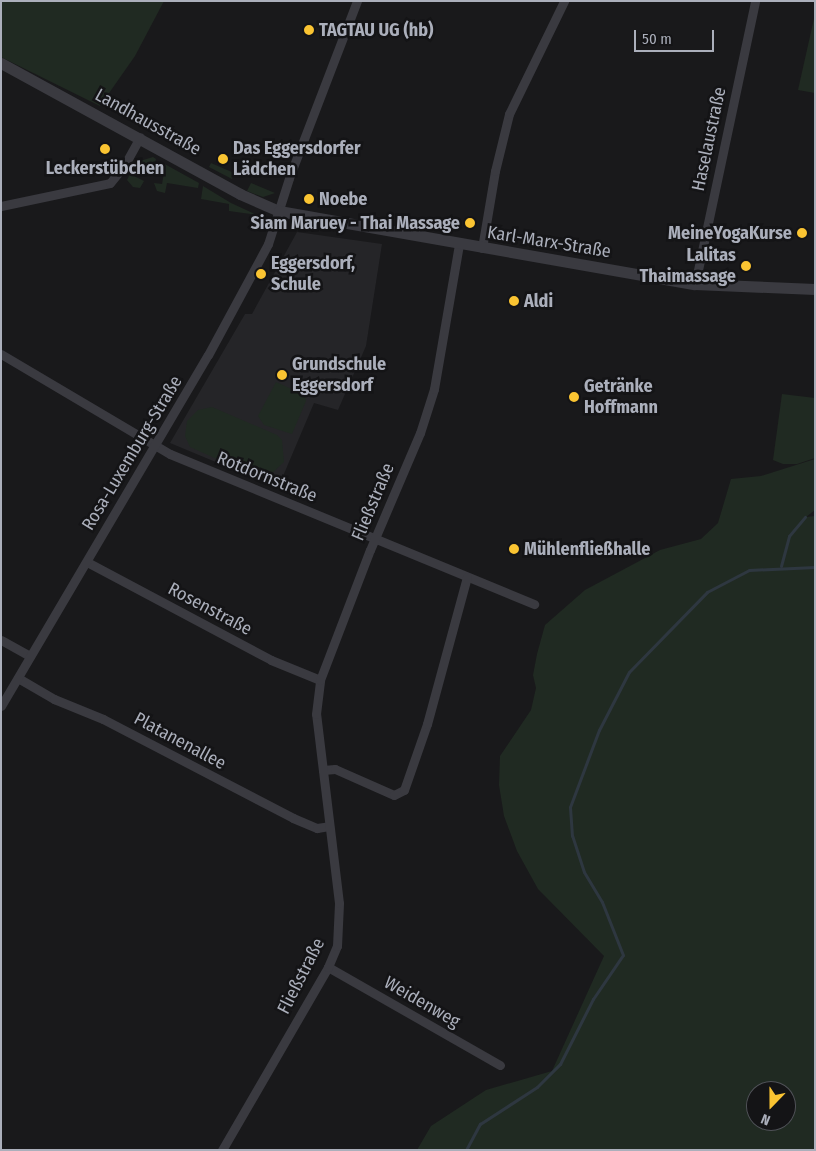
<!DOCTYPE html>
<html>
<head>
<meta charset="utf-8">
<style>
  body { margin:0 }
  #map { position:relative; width:816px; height:1151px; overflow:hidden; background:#19191b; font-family:"Fira Sans Condensed",sans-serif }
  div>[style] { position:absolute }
  .built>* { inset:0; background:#252528 }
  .green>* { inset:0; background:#202a22 }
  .stream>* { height:3px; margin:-1.5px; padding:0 1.5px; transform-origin:1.5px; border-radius:1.5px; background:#2e3740 }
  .minor>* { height:9px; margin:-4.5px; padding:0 4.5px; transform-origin:4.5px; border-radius:4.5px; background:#3a3a40 }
  .tertiary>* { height:11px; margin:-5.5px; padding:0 5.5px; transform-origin:5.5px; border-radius:5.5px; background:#3a3a40 }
  .dots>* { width:14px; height:14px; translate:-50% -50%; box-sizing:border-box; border:2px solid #141416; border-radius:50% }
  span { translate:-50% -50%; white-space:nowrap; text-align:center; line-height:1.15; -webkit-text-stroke:5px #141416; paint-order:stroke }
  .poi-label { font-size:18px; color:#abafbb; font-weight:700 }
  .left { translate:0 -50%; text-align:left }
  .right { translate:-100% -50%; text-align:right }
  .street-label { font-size:18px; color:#abafbb }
  .frame { position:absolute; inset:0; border:2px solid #abafbb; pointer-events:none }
  .north { position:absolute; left:746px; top:1081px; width:50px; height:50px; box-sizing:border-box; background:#141416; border:1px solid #505258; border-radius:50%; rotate:202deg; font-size:14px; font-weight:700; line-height:20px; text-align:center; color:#abafbb }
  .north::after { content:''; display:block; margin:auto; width:18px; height:22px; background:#fac432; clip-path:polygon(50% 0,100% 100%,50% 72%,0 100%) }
  .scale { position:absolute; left:634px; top:30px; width:80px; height:22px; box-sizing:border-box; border:2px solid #abafbb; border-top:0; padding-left:6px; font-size:15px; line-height:18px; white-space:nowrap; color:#abafbb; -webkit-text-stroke:4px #141416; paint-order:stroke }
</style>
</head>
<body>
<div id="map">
  <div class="built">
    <div style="clip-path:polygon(297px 232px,382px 244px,366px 346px,338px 410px,314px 403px,278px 488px,170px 443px,245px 314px,252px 314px)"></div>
  </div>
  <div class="green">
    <div style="clip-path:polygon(1px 1px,164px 1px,135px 56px,100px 106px,1px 57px)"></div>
    <div style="clip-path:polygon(815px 14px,815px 93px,798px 90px)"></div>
    <div style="clip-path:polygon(153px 157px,156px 159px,154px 166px,139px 164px,137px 175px,131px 173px,137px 162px)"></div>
    <div style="clip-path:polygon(161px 162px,199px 183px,198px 188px,167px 183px,165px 193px,157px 191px,154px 183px,162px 184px,164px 173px,156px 171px)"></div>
    <div style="clip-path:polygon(211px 163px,234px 173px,232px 179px,209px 167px)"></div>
    <div style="clip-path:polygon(130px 174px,144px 181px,140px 188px,133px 187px,127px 180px)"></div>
    <div style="clip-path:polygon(251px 183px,275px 193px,263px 197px,247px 191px)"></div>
    <div style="clip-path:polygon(203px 186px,231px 203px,257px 215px,229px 211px,229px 204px,201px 199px)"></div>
    <div style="clip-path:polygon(276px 382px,305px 395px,306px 401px,292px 434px,264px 425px,258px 416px)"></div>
    <div style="clip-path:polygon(782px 394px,815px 398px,815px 458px,797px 464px,783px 464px,773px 460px)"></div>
    <div style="clip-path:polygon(212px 407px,277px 435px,282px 440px,284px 462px,269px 476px,278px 480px,275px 485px,190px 447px,185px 436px,187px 421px,198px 410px)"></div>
    <div style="clip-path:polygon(evenodd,815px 459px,815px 510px,806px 517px,815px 516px,815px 1150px,417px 1150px,431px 1126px,486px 1090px,552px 1071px,604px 956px,538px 889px,517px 851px,504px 816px,499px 785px,500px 756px,531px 710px,536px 688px,533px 675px,537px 654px,545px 625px,585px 590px,660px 550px,701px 539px,718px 523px,731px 479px,761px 476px,815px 459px,756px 1091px,786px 1091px,786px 1121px,756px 1121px,756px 1091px)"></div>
  </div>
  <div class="stream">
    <div style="left:781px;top:566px;width:31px;rotate:-75deg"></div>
    <div style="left:789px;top:536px;width:25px;rotate:-50deg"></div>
    <div style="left:466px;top:1150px;width:30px;rotate:-62deg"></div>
    <div style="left:480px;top:1124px;width:68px;rotate:-33deg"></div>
    <div style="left:537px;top:1087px;width:33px;rotate:-45deg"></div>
    <div style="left:560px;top:1064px;width:73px;rotate:-63.1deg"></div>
    <div style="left:593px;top:999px;width:53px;rotate:-55.7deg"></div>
    <div style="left:623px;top:955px;width:57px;rotate:-111.6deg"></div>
    <div style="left:602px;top:902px;width:35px;rotate:-121deg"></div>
    <div style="left:584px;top:872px;width:38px;rotate:-108deg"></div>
    <div style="left:572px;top:836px;width:29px;rotate:-94deg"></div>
    <div style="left:570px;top:807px;width:82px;rotate:-69.4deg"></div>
    <div style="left:599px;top:730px;width:65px;rotate:-62.7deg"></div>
    <div style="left:629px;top:672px;width:112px;rotate:-45.7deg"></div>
    <div style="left:707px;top:592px;width:47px;rotate:-27.6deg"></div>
    <div style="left:749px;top:570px;width:66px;rotate:-2.6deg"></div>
  </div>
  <div class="minor">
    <div style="left:1px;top:206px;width:111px;rotate:-11.9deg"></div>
    <div style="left:110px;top:183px;width:22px;rotate:-51deg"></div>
    <div style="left:124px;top:166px;width:33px;rotate:-61deg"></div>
    <div style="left:482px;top:248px;width:78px;rotate:-80.4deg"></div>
    <div style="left:495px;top:171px;width:59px;rotate:-76.2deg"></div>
    <div style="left:509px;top:114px;width:126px;rotate:-64deg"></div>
    <div style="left:695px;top:284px;width:289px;rotate:-78deg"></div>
    <div style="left:1px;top:354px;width:196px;rotate:30.6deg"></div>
    <div style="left:170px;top:454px;width:394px;rotate:22.4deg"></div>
    <div style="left:87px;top:562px;width:208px;rotate:28deg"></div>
    <div style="left:271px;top:660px;width:53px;rotate:22.2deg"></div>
    <div style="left:1px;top:640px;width:33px;rotate:29deg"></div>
    <div style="left:18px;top:678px;width:42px;rotate:30.3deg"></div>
    <div style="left:54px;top:699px;width:53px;rotate:22.2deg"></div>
    <div style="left:103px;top:719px;width:214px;rotate:27.5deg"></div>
    <div style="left:293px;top:818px;width:26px;rotate:23deg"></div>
    <div style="left:317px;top:828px;width:12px;rotate:-9deg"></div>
    <div style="left:1px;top:706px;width:407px;rotate:-59.5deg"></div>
    <div style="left:208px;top:355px;width:126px;rotate:-61.6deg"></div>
    <div style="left:268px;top:244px;width:69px;rotate:-72.3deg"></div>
    <div style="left:289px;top:178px;width:190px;rotate:-69deg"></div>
    <div style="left:323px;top:770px;width:12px;rotate:-5deg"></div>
    <div style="left:335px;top:769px;width:64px;rotate:23.8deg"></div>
    <div style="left:394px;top:795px;width:11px;rotate:-27deg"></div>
    <div style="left:404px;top:790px;width:70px;rotate:-70.8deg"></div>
    <div style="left:427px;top:724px;width:152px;rotate:-74.8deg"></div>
    <div style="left:328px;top:967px;width:198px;rotate:29.7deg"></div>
    <div style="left:222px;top:1150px;width:211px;rotate:-59.9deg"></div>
    <div style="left:328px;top:967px;width:23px;rotate:-67deg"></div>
    <div style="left:337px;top:946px;width:43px;rotate:-87.3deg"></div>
    <div style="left:339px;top:903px;width:190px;rotate:-96.9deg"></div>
    <div style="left:316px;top:714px;width:34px;rotate:-83deg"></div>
    <div style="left:320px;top:680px;width:139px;rotate:-69deg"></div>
    <div style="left:370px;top:550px;width:127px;rotate:-66.9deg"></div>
    <div style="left:420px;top:433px;width:46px;rotate:-72.3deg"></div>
    <div style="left:434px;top:389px;width:146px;rotate:-80.2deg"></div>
  </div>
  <div class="tertiary">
    <div style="left:1px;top:63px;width:273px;rotate:28.7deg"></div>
    <div style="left:240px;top:194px;width:43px;rotate:23.6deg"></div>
    <div style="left:279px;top:211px;width:422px;rotate:10deg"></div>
    <div style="left:695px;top:284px;width:120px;rotate:2.4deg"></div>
  </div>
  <div class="dots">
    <div style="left:309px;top:30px;background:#fac432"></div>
    <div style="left:105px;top:149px;background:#fac432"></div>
    <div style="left:223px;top:159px;background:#fac432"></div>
    <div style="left:309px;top:199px;background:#fac432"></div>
    <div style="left:470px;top:223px;background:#fac432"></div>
    <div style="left:802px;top:233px;background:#fac432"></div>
    <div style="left:746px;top:266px;background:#fac432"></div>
    <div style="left:261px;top:274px;background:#fac432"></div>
    <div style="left:514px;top:301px;background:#fac432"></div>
    <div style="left:282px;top:375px;background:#fac432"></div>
    <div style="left:574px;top:397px;background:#fac432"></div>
    <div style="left:514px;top:549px;background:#fac432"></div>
  </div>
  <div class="poi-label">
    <span class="left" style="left:319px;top:30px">TAGTAU UG (hb)</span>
    <span class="left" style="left:233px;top:159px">Das Eggersdorfer<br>Lädchen</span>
    <span style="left:105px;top:168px">Leckerstübchen</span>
    <span class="left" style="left:319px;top:199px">Noebe</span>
    <span class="right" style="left:460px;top:223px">Siam Maruey - Thai Massage</span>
    <span class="right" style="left:792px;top:233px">MeineYogaKurse</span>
    <span class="right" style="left:736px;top:266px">Lalitas<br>Thaimassage</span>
    <span class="left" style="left:271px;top:274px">Eggersdorf,<br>Schule</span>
    <span class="left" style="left:524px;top:301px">Aldi</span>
    <span class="left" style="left:292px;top:375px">Grundschule<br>Eggersdorf</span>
    <span class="left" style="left:584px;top:397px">Getränke<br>Hoffmann</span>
    <span class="left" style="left:524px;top:549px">Mühlenfließhalle</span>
  </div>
  <div class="street-label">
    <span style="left:148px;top:122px;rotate:29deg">Landhausstraße</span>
    <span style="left:709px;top:139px;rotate:-78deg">Haselaustraße</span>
    <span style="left:549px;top:242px;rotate:9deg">Karl-Marx-Straße</span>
    <span style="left:132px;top:453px;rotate:-59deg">Rosa-Luxemburg-Straße</span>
    <span style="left:267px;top:477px;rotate:22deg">Rotdornstraße</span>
    <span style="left:373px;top:502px;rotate:-67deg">Fließstraße</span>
    <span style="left:210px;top:609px;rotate:28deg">Rosenstraße</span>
    <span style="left:180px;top:741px;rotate:28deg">Platanenallee</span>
    <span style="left:301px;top:976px;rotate:-63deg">Fließstraße</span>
    <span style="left:422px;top:1002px;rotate:30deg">Weidenweg</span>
  </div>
  <div class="frame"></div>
  <div class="north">N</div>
  <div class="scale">50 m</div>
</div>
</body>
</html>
